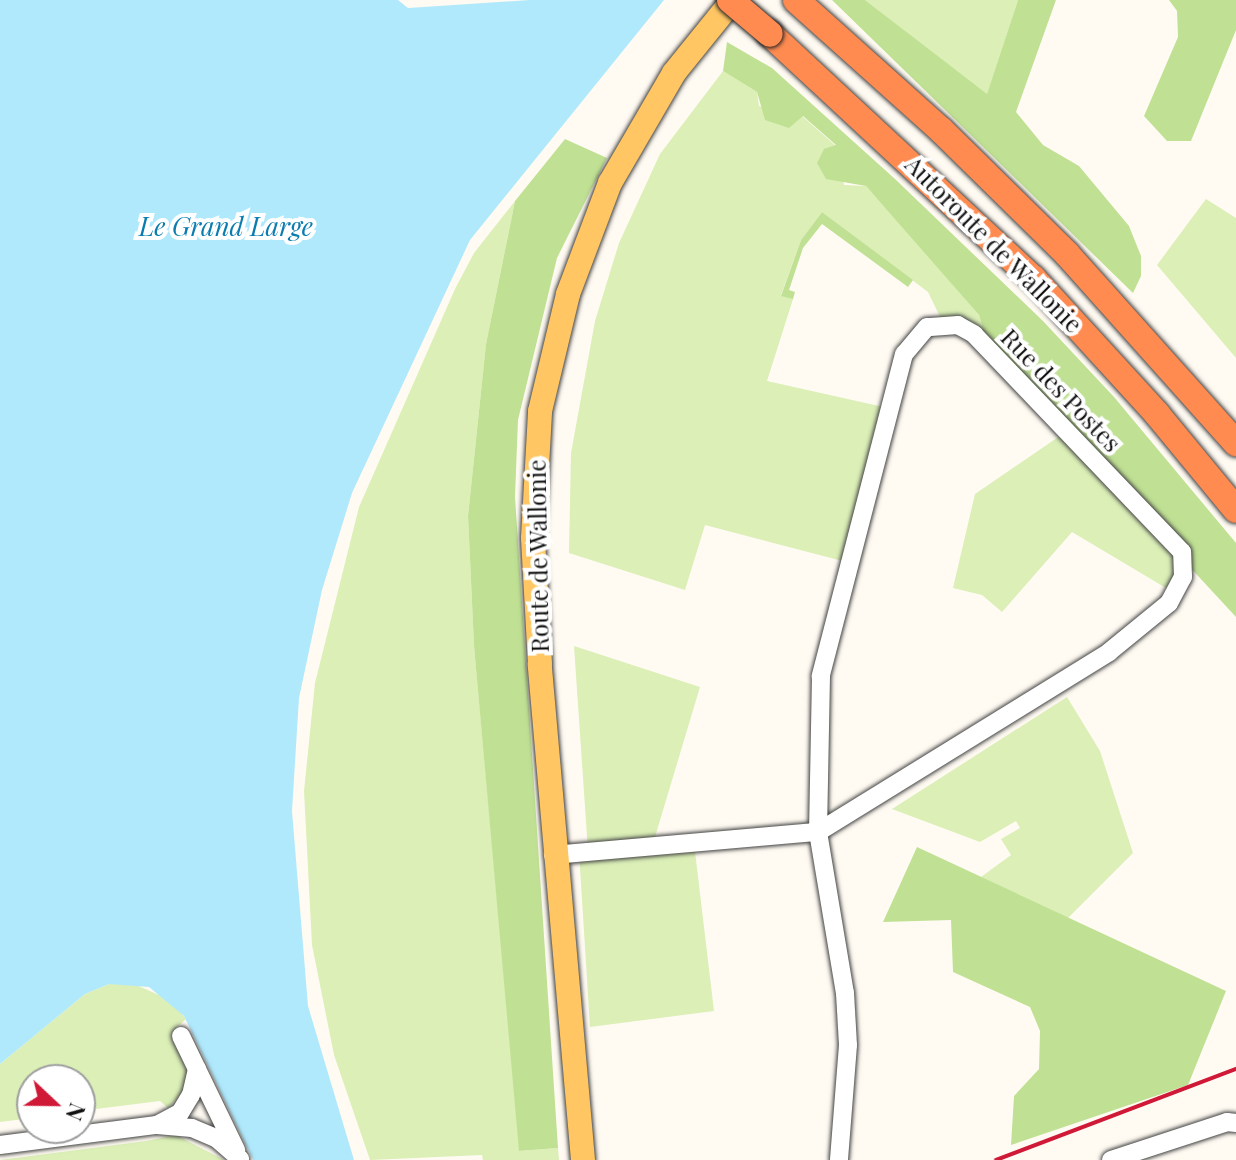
<!DOCTYPE html>
<html>
<head>
<meta charset="utf-8">
<style>
  body { margin:0 }
  #map { position:relative; width:1236px; height:1160px; overflow:hidden; background:#fffbf3; font-family:"Playfair Display",serif }
  div>[style] { position:absolute }
  .green>* { inset:0; background:#dbefb7 }
  .forest>* { inset:0; background:#c0e194 }
  .water>* { inset:0; background:#b1e9fc }
  .roads { filter:drop-shadow(0 0 2px #434343) drop-shadow(0 0 2px #434343) }
  .minor>* { height:18px; margin:-9px; padding:0 9px; transform-origin:9px; border-radius:9px; background:#fff }
  .major>* { height:24px; margin:-12px; padding:0 12px; transform-origin:12px; border-radius:12px; background:#ffc663 }
  .highway>* { height:26px; margin:-13px; padding:0 13px; transform-origin:13px; border-radius:13px; background:#ff8b51 }
  .rail>* { height:4px; margin:-2px; padding:0 2px; transform-origin:2px; border-radius:2px; background:#d01837 }
  .bridges { filter:drop-shadow(0 0 2px #212121) drop-shadow(0 0 2px #212121) }
  .highway-bridge>* { height:26px; margin:-13px; padding:0 13px; transform-origin:13px; border-radius:13px; background:#ff8b51 }
  span { translate:-50% -50%; white-space:nowrap; text-align:center; line-height:1.15; -webkit-text-stroke:8px #fff; paint-order:stroke }
  .street-label { font-size:24px; color:#101010 }
  .water-label { font-size:26px; color:#0a7cb0; font-style:italic }
  .north { position:absolute; left:16px; top:1064px; width:80px; height:80px; box-sizing:border-box; background:#fff; border:2px solid #9f9f9f; border-radius:50%; rotate:112deg; font-size:22px; font-weight:700; line-height:32px; text-align:center; color:#101010 }
  .north::after { content:''; display:block; margin:auto; width:28px; height:36px; background:#d01837; clip-path:polygon(50% 0,100% 100%,50% 72%,0 100%) }
</style>
</head>
<body>
<div id="map">
  <div class="green">
    <div style="clip-path:polygon(865px 0,1018px 0,987px 95px)"></div>
    <div style="clip-path:polygon(723px 71px,757px 92px,759px 106px,802px 116px,836px 146px,844px 185px,866px 186px,908px 232px,979px 315px,989px 350px,943px 323px,928px 292px,822px 212px,801px 240px,781px 295px,793px 299px,767px 381px,888px 408px,850px 563px,705px 525px,685px 590px,569px 553px,571px 453px,595px 321px,619px 243px,660px 154px)"></div>
    <div style="clip-path:polygon(1206px 199px,1236px 218px,1236px 358px,1157px 265px)"></div>
    <div style="clip-path:polygon(515px 201px,486px 344px,468px 516px,474px 646px,520px 1151px,558px 1148px,559px 1160px,483px 1160px,482px 1155px,370px 1160px,334px 1055px,312px 945px,304px 791px,315px 683px,359px 507px,455px 289px,474px 253px)"></div>
    <div style="clip-path:polygon(1067px 431px,1182px 552px,1176px 594px,1072px 532px,1002px 612px,982px 595px,953px 588px,975px 494px)"></div>
    <div style="clip-path:polygon(574px 646px,700px 687px,652px 847px,694px 843px,714px 1011px,590px 1027px,579px 852px,588px 851px)"></div>
    <div style="clip-path:polygon(1067px 697px,1100px 751px,1133px 853px,1067px 919px,981px 877px,1011px 855px,1001px 839px,1020px 828px,1016px 821px,980px 842px,892px 809px)"></div>
    <div style="clip-path:polygon(132px 983px,170px 1000px,186px 1019px,175px 1029px,197px 1069px,182px 1094px,168px 1108px,160px 1101px,80px 1111px,80px 1080px,32px 1080px,32px 1118px,0 1122px,0 1064px,85px 994px,109px 984px)"></div>
    <div style="clip-path:polygon(176px 1135px,224px 1160px,0 1160px,146px 1141px)"></div>
  </div>
  <div class="forest">
    <div style="clip-path:polygon(832px 0,865px 0,987px 94px,1018px 0,1056px 0,1016px 112px,1043px 145px,1079px 166px,1129px 226px,1141px 256px,1141px 276px,1133px 293px)"></div>
    <div style="clip-path:polygon(1169px 0,1236px 0,1236px 30px,1191px 141px,1167px 141px,1144px 116px,1178px 37px,1177px 11px)"></div>
    <div style="clip-path:polygon(727px 42px,772px 68px,895px 179px,1043px 321px,1114px 397px,1236px 543px,1236px 617px,989px 350px,979px 315px,866px 186px,826px 179px,817px 163px,824px 149px,836px 145px,803px 116px,789px 128px,765px 120px,757px 92px,723px 71px)"></div>
    <div style="clip-path:polygon(565px 139px,607px 158px,557px 258px,518px 420px,515px 497px,558px 1148px,519px 1151px,474px 646px,468px 516px,486px 344px,515px 201px)"></div>
    <div style="clip-path:polygon(822px 212px,913px 280px,908px 287px,822px 224px,803px 248px,789px 290px,795px 292px,793px 299px,781px 296px,801px 240px)"></div>
    <div style="clip-path:polygon(917px 847px,1226px 991px,1188px 1085px,1011px 1145px,1014px 1096px,1039px 1069px,1040px 1031px,1030px 1007px,953px 972px,951px 920px,883px 922px)"></div>
  </div>
  <div class="water">
    <div style="clip-path:polygon(0 0,398px 0,408px 8px,530px 0,664px 0,470px 240px,352px 493px,322px 590px,299px 698px,292px 811px,308px 1006px,354px 1160px,253px 1160px,184px 1016px,149px 987px,109px 984px,85px 994px,0 1064px)"></div>
  </div>
  <div class="roads">
    <div class="minor">
      <div style="left:553px;top:855px;width:266px;rotate:-5deg"></div>
      <div style="left:818px;top:832px;width:342px;rotate:-31.7deg"></div>
      <div style="left:1109px;top:652px;width:77px;rotate:-39.2deg"></div>
      <div style="left:1169px;top:603px;width:30px;rotate:-62deg"></div>
      <div style="left:1183px;top:577px;width:25px;rotate:-92deg"></div>
      <div style="left:1182px;top:552px;width:301px;rotate:-133.7deg"></div>
      <div style="left:974px;top:334px;width:18px;rotate:-151deg"></div>
      <div style="left:958px;top:325px;width:31px;rotate:176deg"></div>
      <div style="left:927px;top:327px;width:35px;rotate:130deg"></div>
      <div style="left:904px;top:354px;width:333px;rotate:104.5deg"></div>
      <div style="left:821px;top:676px;width:156px;rotate:91.1deg"></div>
      <div style="left:818px;top:832px;width:163px;rotate:80.5deg"></div>
      <div style="left:845px;top:993px;width:52px;rotate:86.7deg"></div>
      <div style="left:848px;top:1045px;width:115px;rotate:94.5deg"></div>
      <div style="left:181px;top:1036px;width:127px;rotate:64.2deg"></div>
      <div style="left:157px;top:1125px;width:26px;rotate:-28deg"></div>
      <div style="left:180px;top:1113px;width:21px;rotate:-59deg"></div>
      <div style="left:191px;top:1095px;width:27px;rotate:-77deg"></div>
      <div style="left:0;top:1145px;width:158px;rotate:-7.3deg"></div>
      <div style="left:157px;top:1125px;width:35px;rotate:5deg"></div>
      <div style="left:192px;top:1128px;width:26px;rotate:23deg"></div>
      <div style="left:216px;top:1138px;width:32px;rotate:41deg"></div>
      <div style="left:1111px;top:1160px;width:122px;rotate:-18.1deg"></div>
      <div style="left:1227px;top:1122px;width:9px;rotate:6deg"></div>
    </div>
    <div class="major">
      <div style="left:583px;top:1160px;width:498px;rotate:-95deg"></div>
      <div style="left:540px;top:664px;width:126px;rotate:-93.2deg"></div>
      <div style="left:533px;top:538px;width:127px;rotate:-86.8deg"></div>
      <div style="left:540px;top:411px;width:120px;rotate:-76.5deg"></div>
      <div style="left:568px;top:294px;width:119px;rotate:-69.3deg"></div>
      <div style="left:610px;top:183px;width:127px;rotate:-59.8deg"></div>
      <div style="left:674px;top:73px;width:94px;rotate:-51.1deg"></div>
    </div>
    <div class="highway">
      <div style="left:796px;top:0;width:195px;rotate:41.9deg"></div>
      <div style="left:941px;top:130px;width:177px;rotate:44.5deg"></div>
      <div style="left:1067px;top:254px;width:254px;rotate:48.2deg"></div>
      <div style="left:770px;top:34px;width:359px;rotate:42.9deg"></div>
      <div style="left:1033px;top:278px;width:184px;rotate:47.6deg"></div>
      <div style="left:1157px;top:414px;width:124px;rotate:50.5deg"></div>
    </div>
  </div>
  <div class="rail">
    <div style="left:996px;top:1160px;width:257px;rotate:-20.8deg"></div>
  </div>
  <div class="bridges">
    <div class="highway-bridge">
      <div style="left:730px;top:0;width:52px;rotate:40.4deg"></div>
    </div>
  </div>
  <div class="street-label">
    <span style="left:994px;top:244px;rotate:45deg">Autoroute de Wallonie</span>
    <span style="left:1061px;top:390px;rotate:46deg">Rue des Postes</span>
    <span style="left:538px;top:556px;rotate:-91deg">Route de Wallonie</span>
  </div>
  <div class="water-label">
    <span style="left:226px;top:226px">Le Grand Large</span>
  </div>
  <div class="north">N</div>
</div>
</body>
</html>
